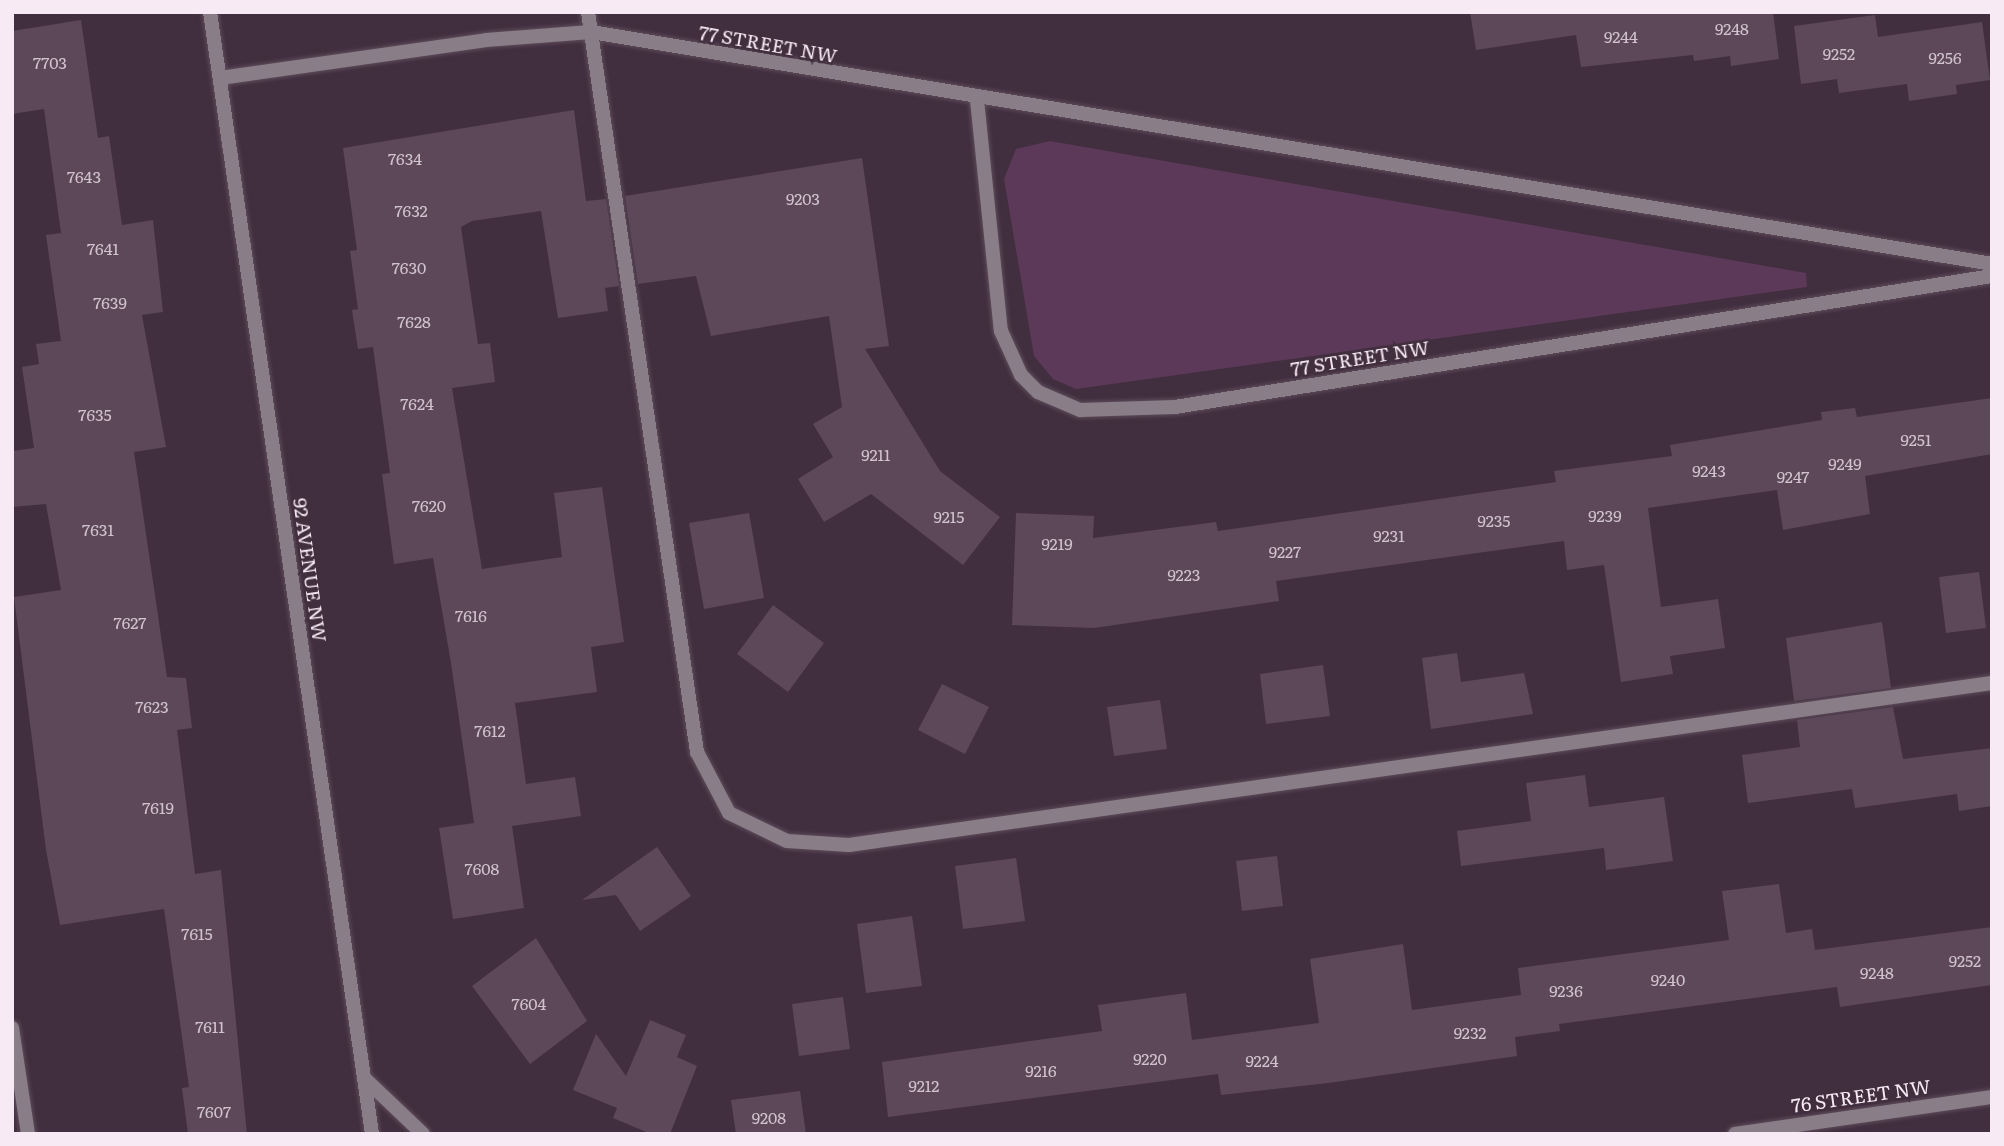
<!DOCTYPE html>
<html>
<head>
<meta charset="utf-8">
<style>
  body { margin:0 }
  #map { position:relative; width:2004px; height:1146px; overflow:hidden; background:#412e3e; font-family:Literata,serif }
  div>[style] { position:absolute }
  .green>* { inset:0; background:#5d3959 }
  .building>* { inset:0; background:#5d485a }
  .roads { filter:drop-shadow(0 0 2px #5e4c5b) drop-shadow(0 0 2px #5e4c5b) }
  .service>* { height:14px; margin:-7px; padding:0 7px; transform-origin:7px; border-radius:7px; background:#897e87 }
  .minor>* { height:14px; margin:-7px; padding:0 7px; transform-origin:7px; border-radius:7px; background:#897e87 }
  span { translate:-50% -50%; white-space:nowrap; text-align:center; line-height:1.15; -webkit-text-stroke:5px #412e3e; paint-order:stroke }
  .number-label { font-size:16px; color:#d0c2ce }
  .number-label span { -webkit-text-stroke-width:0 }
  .street-label { font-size:19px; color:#f7eaf5 }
  .frame { position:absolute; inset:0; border:14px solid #f7eaf5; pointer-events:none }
</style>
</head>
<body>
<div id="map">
  <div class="green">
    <div style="clip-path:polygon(1050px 141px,1806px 273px,1807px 287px,1076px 389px,1053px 379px,1034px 356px,1004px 179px,1016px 149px)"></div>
  </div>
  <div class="building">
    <div style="clip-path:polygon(1470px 12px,1773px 12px,1779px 59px,1731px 66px,1730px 56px,1694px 61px,1693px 55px,1581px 67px,1576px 35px,1476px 50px)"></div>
    <div style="clip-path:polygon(1875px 15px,1878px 37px,1982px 22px,1990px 80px,1956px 85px,1957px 94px,1909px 101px,1907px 84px,1839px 93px,1837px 79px,1801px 84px,1794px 26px)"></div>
    <div style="clip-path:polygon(81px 20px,98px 138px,109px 136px,122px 225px,153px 220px,163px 312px,142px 315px,166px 447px,134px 452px,167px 677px,186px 678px,192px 728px,177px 730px,195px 874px,221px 870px,247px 1134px,188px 1134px,182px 1088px,189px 1087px,164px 909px,60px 925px,46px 850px,14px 597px,61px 590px,46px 504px,12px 507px,12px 451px,34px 448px,22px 367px,39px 364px,36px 344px,61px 341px,46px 235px,61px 233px,44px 109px,12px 114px,12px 31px)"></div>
    <div style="clip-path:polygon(574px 110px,586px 201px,606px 199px,619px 286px,605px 288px,608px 311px,558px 318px,541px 211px,472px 221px,461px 227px,478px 344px,490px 343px,495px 382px,452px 388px,482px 569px,562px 557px,554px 493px,602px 487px,624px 642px,591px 647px,597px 692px,515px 703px,526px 784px,575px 777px,581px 816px,512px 826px,524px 908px,453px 919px,439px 828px,474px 823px,451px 663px,433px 558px,394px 564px,382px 474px,390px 473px,373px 347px,358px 349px,352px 310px,358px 309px,350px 251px,357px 250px,343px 148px)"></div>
    <div style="clip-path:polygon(862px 158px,889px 346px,865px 349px,940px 471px,1000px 517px,963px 565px,871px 494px,824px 522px,798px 479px,833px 457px,813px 424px,842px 407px,829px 316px,711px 336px,696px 276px,638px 284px,625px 196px)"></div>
    <div style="clip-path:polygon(1992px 398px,1992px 454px,1865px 476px,1870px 514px,1783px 530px,1777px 490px,1648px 508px,1661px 607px,1718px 599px,1725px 648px,1670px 656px,1673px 674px,1621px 682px,1604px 565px,1567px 570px,1564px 541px,1276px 581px,1279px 601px,1094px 628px,1012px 625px,1016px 513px,1094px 516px,1093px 538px,1216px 522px,1218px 531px,1556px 482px,1554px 471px,1672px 456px,1670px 445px,1822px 420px,1821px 412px,1855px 408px,1857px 417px)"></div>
    <div style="clip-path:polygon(749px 513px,764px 598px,704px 609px,689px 523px)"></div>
    <div style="clip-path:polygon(1979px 572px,1986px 628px,1946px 633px,1939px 577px)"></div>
    <div style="clip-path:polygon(773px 605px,824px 643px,788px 692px,737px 654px)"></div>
    <div style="clip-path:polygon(1882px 622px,1891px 688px,1794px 701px,1786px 638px)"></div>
    <div style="clip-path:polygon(1457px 653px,1461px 682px,1524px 673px,1533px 714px,1431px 729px,1422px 658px)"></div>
    <div style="clip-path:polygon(1323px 665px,1330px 716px,1266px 724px,1260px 674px)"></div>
    <div style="clip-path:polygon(942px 684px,989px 707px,965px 754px,918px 730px)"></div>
    <div style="clip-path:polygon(1160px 700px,1167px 749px,1114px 756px,1107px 707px)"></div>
    <div style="clip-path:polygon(1893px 707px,1903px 759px,1992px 748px,1992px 806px,1959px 811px,1957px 794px,1855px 808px,1852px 789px,1748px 803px,1742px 755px,1800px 747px,1797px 720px)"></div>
    <div style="clip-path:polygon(1585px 775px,1589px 807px,1664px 797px,1673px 861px,1606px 870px,1604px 848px,1461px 866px,1457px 831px,1531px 821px,1526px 783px)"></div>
    <div style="clip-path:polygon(657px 847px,691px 896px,640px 931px,616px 895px,582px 900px)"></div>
    <div style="clip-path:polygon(1277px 856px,1283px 906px,1242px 911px,1236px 861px)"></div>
    <div style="clip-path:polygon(1016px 858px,1025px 921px,963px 929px,955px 866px)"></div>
    <div style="clip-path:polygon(1779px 884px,1786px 933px,1812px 929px,1815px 950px,1992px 927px,1992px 985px,1840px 1007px,1837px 987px,1559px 1024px,1560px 1031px,1515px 1037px,1517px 1056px,1328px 1083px,1221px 1095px,1218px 1074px,888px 1117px,882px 1062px,1102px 1031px,1098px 1005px,1186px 993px,1192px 1040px,1319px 1023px,1310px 959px,1403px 944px,1412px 1010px,1521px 995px,1518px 968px,1729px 940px,1722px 891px)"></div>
    <div style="clip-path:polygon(912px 916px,922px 986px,866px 993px,857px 924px)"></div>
    <div style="clip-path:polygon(536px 938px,587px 1021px,530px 1064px,472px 986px)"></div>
    <div style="clip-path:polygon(843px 997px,850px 1049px,799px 1056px,792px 1004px)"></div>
    <div style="clip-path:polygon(650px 1020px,686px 1035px,677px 1057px,697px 1066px,670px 1134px,651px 1134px,613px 1118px,617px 1108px,573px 1090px,596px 1034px,626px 1076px)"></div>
    <div style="clip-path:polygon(800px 1091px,806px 1134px,736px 1134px,731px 1100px)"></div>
  </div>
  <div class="roads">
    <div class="service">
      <div style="left:588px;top:12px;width:748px;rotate:81.62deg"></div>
      <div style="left:697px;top:752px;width:69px;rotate:62.3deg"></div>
      <div style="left:729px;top:813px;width:64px;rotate:25.8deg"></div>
      <div style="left:787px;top:841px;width:62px;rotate:3.7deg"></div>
      <div style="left:849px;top:845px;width:1154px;rotate:-8.07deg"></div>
      <div style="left:12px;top:1028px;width:107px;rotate:81.4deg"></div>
    </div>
    <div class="minor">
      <div style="left:210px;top:12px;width:1134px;rotate:81.78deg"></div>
      <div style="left:220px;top:78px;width:269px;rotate:-8.1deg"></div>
      <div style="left:486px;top:40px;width:105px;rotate:-4.4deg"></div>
      <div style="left:591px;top:32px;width:1420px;rotate:9.4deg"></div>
      <div style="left:977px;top:100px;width:232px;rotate:84.1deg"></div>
      <div style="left:1001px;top:331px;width:48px;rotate:65.6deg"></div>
      <div style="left:1021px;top:375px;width:24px;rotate:45deg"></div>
      <div style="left:1038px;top:392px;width:46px;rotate:23.2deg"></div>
      <div style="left:1080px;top:410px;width:95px;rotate:-1.8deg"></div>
      <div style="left:1175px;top:407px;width:827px;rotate:-9.11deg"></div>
      <div style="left:364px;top:1078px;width:81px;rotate:43.5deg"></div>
      <div style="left:1735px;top:1134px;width:260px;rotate:-8.2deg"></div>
    </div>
  </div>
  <div class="number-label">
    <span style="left:1732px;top:28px">9248</span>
    <span style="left:1621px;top:36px">9244</span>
    <span style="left:1839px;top:53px">9252</span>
    <span style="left:1945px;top:57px">9256</span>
    <span style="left:50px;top:62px">7703</span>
    <span style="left:405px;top:158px">7634</span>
    <span style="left:84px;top:176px">7643</span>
    <span style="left:803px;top:198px">9203</span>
    <span style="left:411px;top:210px">7632</span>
    <span style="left:103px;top:248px">7641</span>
    <span style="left:409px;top:267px">7630</span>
    <span style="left:110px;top:302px">7639</span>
    <span style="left:414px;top:321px">7628</span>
    <span style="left:417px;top:403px">7624</span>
    <span style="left:95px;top:414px">7635</span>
    <span style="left:1916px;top:439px">9251</span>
    <span style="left:876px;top:454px">9211</span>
    <span style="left:1845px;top:463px">9249</span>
    <span style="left:1709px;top:470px">9243</span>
    <span style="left:1793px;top:476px">9247</span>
    <span style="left:429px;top:505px">7620</span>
    <span style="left:1605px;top:515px">9239</span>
    <span style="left:949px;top:516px">9215</span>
    <span style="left:1494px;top:520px">9235</span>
    <span style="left:98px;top:529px">7631</span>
    <span style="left:1389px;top:535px">9231</span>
    <span style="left:1057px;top:543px">9219</span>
    <span style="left:1285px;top:551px">9227</span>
    <span style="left:1184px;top:574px">9223</span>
    <span style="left:471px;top:615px">7616</span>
    <span style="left:130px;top:622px">7627</span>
    <span style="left:152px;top:706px">7623</span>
    <span style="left:490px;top:730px">7612</span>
    <span style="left:158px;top:807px">7619</span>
    <span style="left:482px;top:868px">7608</span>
    <span style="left:197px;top:933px">7615</span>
    <span style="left:1965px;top:960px">9252</span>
    <span style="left:1877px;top:972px">9248</span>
    <span style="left:1668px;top:979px">9240</span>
    <span style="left:1566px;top:990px">9236</span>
    <span style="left:529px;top:1003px">7604</span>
    <span style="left:210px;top:1026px">7611</span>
    <span style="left:1470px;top:1032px">9232</span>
    <span style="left:1150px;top:1058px">9220</span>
    <span style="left:1262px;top:1060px">9224</span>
    <span style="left:1041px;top:1070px">9216</span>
    <span style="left:924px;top:1085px">9212</span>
    <span style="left:214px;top:1111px">7607</span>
    <span style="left:769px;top:1117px">9208</span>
  </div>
  <div class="street-label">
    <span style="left:768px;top:44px;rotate:10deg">77 STREET NW</span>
    <span style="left:1360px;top:358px;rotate:-9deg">77 STREET NW</span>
    <span style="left:310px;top:570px;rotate:82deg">92 AVENUE NW</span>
    <span style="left:1861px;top:1096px;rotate:-8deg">76 STREET NW</span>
  </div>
  <div class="frame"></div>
</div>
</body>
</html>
